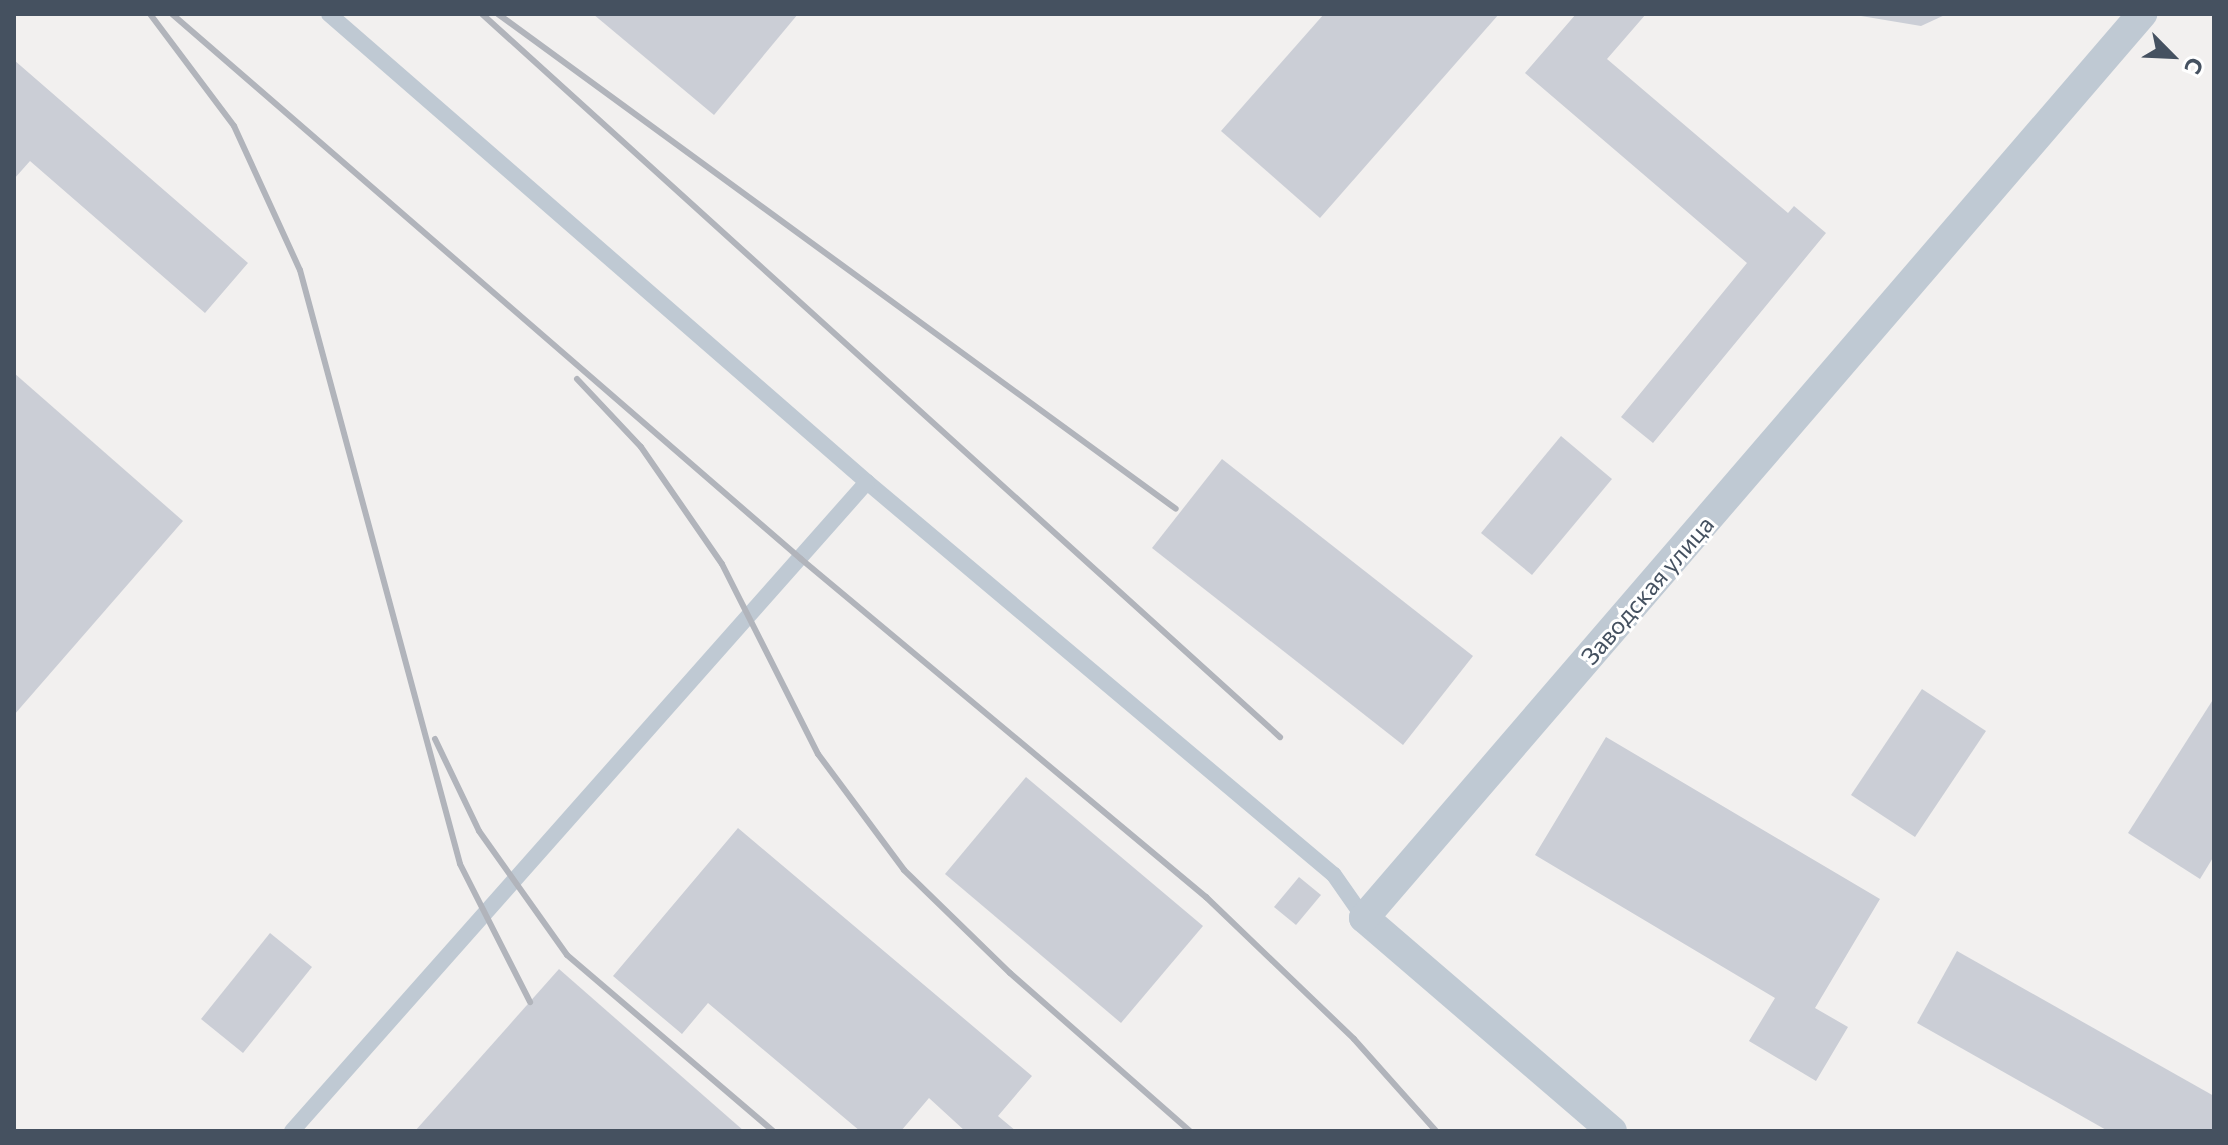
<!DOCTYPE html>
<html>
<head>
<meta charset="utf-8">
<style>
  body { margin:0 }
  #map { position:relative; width:2228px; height:1145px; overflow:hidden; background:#f2f0ef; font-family:Commissioner,sans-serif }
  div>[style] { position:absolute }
  .building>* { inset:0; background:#cbced6 }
  .service>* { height:16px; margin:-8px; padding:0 8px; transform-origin:8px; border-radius:8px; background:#bfc9d3 }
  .minor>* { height:30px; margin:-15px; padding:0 15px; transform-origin:15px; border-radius:15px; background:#bfc9d3 }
  .rail>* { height:6px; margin:-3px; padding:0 3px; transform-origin:3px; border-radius:3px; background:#b1b4bb }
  span { translate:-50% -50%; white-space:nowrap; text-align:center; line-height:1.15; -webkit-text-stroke:6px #fff; paint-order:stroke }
  .street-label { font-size:24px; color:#455160 }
  .frame { position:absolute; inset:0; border:16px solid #455160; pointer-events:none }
  .north { position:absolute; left:2132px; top:16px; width:80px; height:80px; -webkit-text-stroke:6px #fff; paint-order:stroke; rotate:114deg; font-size:22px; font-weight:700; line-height:32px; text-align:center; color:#455160 }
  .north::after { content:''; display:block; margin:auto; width:28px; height:36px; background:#455160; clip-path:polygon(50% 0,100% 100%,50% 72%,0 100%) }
</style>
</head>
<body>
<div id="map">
  <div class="building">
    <div style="clip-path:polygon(593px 14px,798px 14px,714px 115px)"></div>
    <div style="clip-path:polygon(1324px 14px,1499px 14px,1320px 218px,1221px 131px)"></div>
    <div style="clip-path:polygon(1576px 14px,1646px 14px,1607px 59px,1788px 213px,1794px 206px,1826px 233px,1653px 443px,1621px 417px,1747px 263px,1525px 73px)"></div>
    <div style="clip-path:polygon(1849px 14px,1947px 14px,1921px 26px)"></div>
    <div style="clip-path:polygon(14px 60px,248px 263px,205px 313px,30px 161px,14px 179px)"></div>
    <div style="clip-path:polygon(14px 373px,183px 521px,14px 715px)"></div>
    <div style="clip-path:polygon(1561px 436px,1612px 479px,1532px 575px,1481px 533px)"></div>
    <div style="clip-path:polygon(1222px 459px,1473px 656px,1403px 745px,1152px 548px)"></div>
    <div style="clip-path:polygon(1922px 689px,1986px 731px,1915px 837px,1851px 795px)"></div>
    <div style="clip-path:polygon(2214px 698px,2214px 856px,2200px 879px,2128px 833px)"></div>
    <div style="clip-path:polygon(1606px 737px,1880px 899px,1815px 1008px,1848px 1027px,1816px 1081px,1749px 1041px,1775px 998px,1535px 855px)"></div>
    <div style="clip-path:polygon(1026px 777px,1203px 926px,1121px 1023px,945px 874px)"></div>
    <div style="clip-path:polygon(738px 828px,1032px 1076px,998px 1116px,1016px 1131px,965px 1131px,929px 1098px,901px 1131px,860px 1131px,708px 1003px,682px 1034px,613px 976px)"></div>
    <div style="clip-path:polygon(1299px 877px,1321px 895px,1296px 925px,1274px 907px)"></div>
    <div style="clip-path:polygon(270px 933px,312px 967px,243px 1053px,201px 1019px)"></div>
    <div style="clip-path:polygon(1957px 951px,2214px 1096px,2214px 1131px,2108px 1131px,1917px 1023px)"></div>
    <div style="clip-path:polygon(559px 969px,744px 1131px,415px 1131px)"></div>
  </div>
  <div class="service">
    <div style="left:329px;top:14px;width:713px;rotate:41.02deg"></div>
    <div style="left:867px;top:482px;width:610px;rotate:40.08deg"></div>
    <div style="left:1334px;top:875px;width:52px;rotate:55.1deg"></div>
    <div style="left:292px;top:1131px;width:867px;rotate:-48.46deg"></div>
  </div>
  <div class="minor">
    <div style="left:1612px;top:1131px;width:327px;rotate:-139.3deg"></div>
    <div style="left:1364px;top:918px;width:1193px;rotate:-49.28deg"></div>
  </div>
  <div class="rail">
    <div style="left:150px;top:14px;width:140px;rotate:53.1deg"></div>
    <div style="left:234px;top:126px;width:158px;rotate:65.4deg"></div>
    <div style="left:300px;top:270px;width:615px;rotate:74.92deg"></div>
    <div style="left:460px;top:864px;width:155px;rotate:63.1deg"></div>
    <div style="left:172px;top:14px;width:832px;rotate:40.91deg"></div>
    <div style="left:801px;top:559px;width:528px;rotate:39.85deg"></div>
    <div style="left:1206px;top:897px;width:205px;rotate:43.8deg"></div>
    <div style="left:1354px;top:1039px;width:123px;rotate:48.3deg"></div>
    <div style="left:482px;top:14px;width:1077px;rotate:42.18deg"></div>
    <div style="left:498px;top:14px;width:839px;rotate:36.13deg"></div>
    <div style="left:577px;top:379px;width:93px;rotate:46.7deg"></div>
    <div style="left:641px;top:447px;width:142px;rotate:55.3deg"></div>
    <div style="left:722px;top:564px;width:213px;rotate:63.2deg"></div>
    <div style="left:818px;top:754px;width:144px;rotate:53.4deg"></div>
    <div style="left:904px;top:870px;width:148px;rotate:44.2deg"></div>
    <div style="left:1010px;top:973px;width:240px;rotate:41.3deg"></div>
    <div style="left:435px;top:739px;width:102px;rotate:64.4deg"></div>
    <div style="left:479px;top:831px;width:152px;rotate:54.6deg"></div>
    <div style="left:567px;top:955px;width:271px;rotate:40.5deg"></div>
  </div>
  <div class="street-label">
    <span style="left:1647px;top:590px;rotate:-49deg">Заводская улица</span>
  </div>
  <div class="frame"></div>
  <div class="north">С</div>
</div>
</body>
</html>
